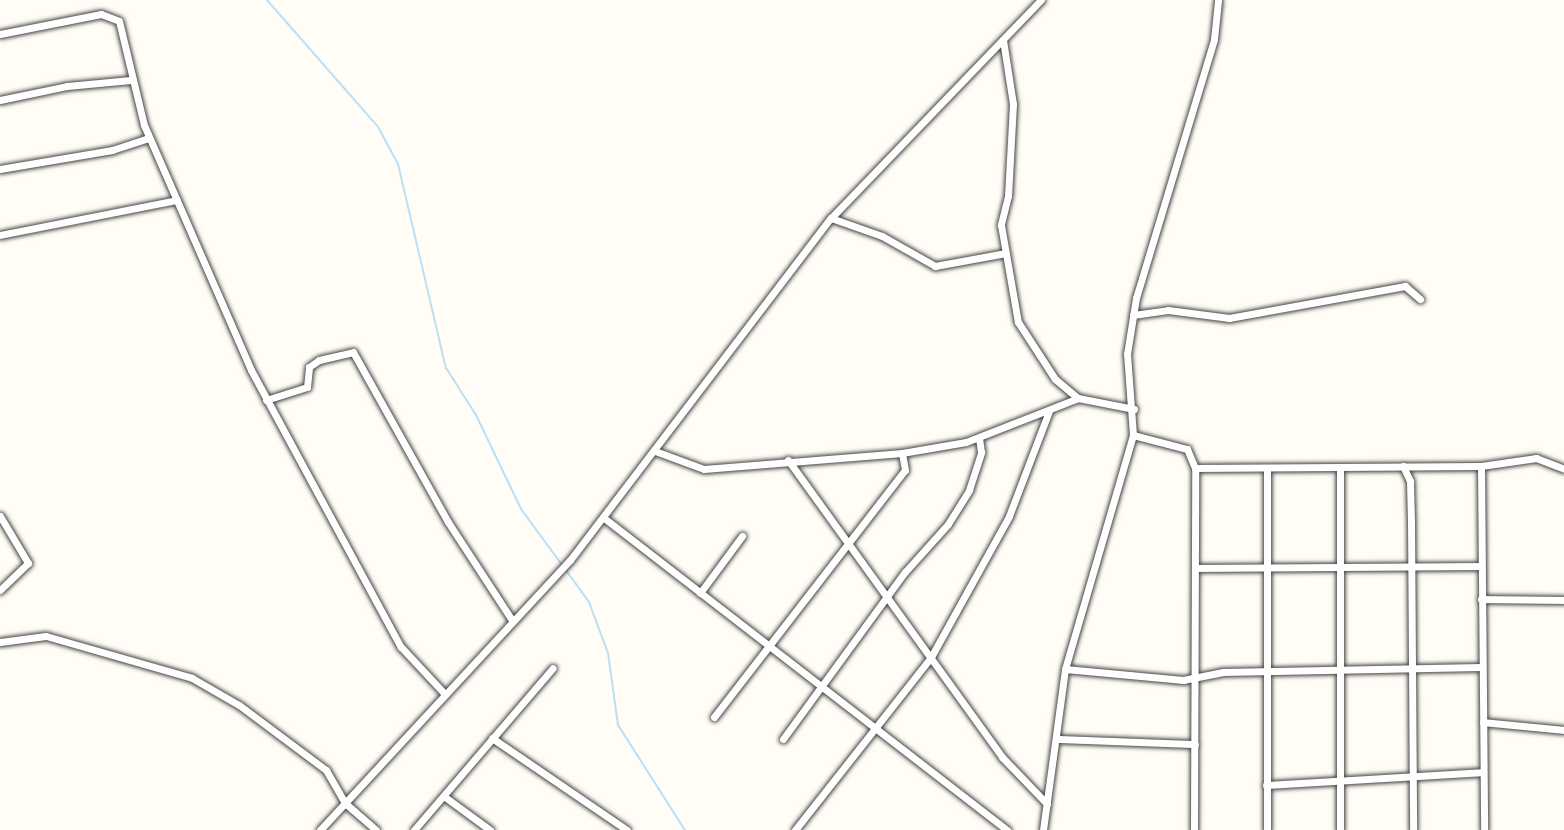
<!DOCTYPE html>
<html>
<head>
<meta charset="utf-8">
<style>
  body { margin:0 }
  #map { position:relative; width:1564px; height:830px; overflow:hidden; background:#fffdf5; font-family:"Crimson Pro",serif }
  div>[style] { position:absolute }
  .stream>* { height:2px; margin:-1px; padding:0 1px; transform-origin:1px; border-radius:1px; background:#b9e0f7 }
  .roads { filter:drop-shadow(0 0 2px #444) drop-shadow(0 0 2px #444) }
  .street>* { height:7px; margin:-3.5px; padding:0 3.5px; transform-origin:3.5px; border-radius:3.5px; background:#fff }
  span { translate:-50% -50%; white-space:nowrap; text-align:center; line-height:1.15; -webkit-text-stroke:7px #fff; paint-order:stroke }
</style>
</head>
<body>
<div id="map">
  <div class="stream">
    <div style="left:267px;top:0;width:169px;rotate:48.8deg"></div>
    <div style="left:378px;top:127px;width:42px;rotate:61.6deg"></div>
    <div style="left:398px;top:164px;width:210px;rotate:76.8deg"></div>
    <div style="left:446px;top:368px;width:56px;rotate:57.4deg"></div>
    <div style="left:476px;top:415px;width:104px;rotate:64.4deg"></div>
    <div style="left:521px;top:509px;width:69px;rotate:53.8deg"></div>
    <div style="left:565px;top:569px;width:41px;rotate:54deg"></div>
    <div style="left:589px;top:602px;width:54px;rotate:69.6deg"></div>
    <div style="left:608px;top:653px;width:73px;rotate:82.1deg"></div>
    <div style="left:618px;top:725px;width:125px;rotate:57.5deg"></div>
  </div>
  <div class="roads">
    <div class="street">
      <div style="left:0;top:34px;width:103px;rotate:-11.2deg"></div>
      <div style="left:101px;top:14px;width:19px;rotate:21deg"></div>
      <div style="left:119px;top:21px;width:107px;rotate:76.5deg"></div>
      <div style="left:144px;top:125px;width:267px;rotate:66.4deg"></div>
      <div style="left:251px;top:370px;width:315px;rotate:61.6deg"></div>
      <div style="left:401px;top:647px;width:62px;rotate:47deg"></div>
      <div style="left:1003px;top:40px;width:65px;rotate:81.1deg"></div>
      <div style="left:1013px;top:104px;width:92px;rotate:93.1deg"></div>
      <div style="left:1008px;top:196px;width:30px;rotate:104deg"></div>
      <div style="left:1001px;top:225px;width:98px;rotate:80.1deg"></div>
      <div style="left:1018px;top:322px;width:68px;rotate:57deg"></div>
      <div style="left:1055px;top:379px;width:30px;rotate:40deg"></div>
      <div style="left:0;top:100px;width:68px;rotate:-11.8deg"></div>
      <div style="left:67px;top:86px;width:64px;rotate:-5.4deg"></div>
      <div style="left:0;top:169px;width:114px;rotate:-9.6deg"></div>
      <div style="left:112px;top:150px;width:39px;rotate:-18deg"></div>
      <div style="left:831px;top:218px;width:54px;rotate:19.4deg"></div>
      <div style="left:882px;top:236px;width:61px;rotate:29.5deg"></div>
      <div style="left:935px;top:266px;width:72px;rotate:-10.4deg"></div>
      <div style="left:0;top:235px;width:180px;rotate:-11.2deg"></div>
      <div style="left:1133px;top:315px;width:35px;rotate:-8deg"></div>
      <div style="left:1168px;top:310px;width:62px;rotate:7.5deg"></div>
      <div style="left:1229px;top:318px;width:179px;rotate:-10.3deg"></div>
      <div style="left:1405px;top:286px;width:20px;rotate:41deg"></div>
      <div style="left:266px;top:400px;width:43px;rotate:-17.6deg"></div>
      <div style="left:307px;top:387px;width:20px;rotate:-84deg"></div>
      <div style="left:309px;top:367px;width:12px;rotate:-35deg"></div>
      <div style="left:319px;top:360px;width:35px;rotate:-13deg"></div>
      <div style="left:353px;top:352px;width:195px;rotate:60.8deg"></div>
      <div style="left:448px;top:522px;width:117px;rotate:56.9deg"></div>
      <div style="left:1133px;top:435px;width:56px;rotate:14.5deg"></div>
      <div style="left:1187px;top:449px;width:21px;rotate:67deg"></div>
      <div style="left:1195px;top:468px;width:286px;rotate:-0.4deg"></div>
      <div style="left:1481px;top:466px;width:364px;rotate:89.5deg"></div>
      <div style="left:655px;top:451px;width:52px;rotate:20.2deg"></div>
      <div style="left:704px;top:469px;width:199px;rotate:-4.6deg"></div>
      <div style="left:902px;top:453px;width:65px;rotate:-9.8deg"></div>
      <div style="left:966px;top:442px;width:120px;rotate:-21.4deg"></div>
      <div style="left:1078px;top:398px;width:57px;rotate:11.1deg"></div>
      <div style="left:788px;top:460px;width:366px;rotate:54.2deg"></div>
      <div style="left:1002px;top:757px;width:65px;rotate:46.2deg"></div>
      <div style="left:1403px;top:466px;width:17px;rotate:65deg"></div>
      <div style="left:1410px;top:481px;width:40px;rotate:88.6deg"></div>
      <div style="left:1411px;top:521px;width:309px;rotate:89.6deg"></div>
      <div style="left:1481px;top:466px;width:56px;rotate:-8.3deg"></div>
      <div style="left:1536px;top:458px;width:30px;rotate:21deg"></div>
      <div style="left:1267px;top:469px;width:361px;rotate:90deg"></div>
      <div style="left:1340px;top:469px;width:361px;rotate:90deg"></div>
      <div style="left:0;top:516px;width:55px;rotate:59.2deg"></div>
      <div style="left:28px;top:563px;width:39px;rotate:136deg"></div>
      <div style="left:604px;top:518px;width:510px;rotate:37.75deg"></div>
      <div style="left:1197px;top:568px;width:284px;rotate:-0.4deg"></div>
      <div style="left:700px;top:593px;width:71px;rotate:-53.6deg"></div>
      <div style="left:1481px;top:599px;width:83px;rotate:0.7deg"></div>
      <div style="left:0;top:642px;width:46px;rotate:-7.4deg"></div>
      <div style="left:46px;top:636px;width:152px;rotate:16deg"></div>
      <div style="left:192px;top:678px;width:54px;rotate:29.9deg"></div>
      <div style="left:239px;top:705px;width:109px;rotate:36.8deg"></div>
      <div style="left:326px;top:770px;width:38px;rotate:60deg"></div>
      <div style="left:345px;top:803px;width:41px;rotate:41.1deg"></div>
      <div style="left:1065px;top:669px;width:119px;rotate:5.3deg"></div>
      <div style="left:1183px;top:680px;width:41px;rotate:-11.3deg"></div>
      <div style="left:1223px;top:672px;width:258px;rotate:-1.1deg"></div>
      <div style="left:714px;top:717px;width:312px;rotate:-52.3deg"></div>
      <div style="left:905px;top:470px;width:17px;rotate:-100deg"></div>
      <div style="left:1483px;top:722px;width:81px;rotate:5.6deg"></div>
      <div style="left:492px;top:738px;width:163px;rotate:34.3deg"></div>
      <div style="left:783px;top:739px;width:207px;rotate:-53.9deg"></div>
      <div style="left:905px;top:572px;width:64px;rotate:-48.1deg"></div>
      <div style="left:948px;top:524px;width:40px;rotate:-58deg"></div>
      <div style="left:969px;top:490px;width:40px;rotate:-72deg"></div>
      <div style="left:981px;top:452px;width:14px;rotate:-98deg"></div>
      <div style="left:1056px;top:739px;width:139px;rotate:2.1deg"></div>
      <div style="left:1266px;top:785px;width:216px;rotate:-3.4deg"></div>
      <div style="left:445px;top:797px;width:56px;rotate:36.3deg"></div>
      <div style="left:320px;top:830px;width:368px;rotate:-47.2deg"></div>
      <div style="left:570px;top:560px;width:430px;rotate:-52.7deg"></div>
      <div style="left:831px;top:218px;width:303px;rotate:-46.1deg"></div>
      <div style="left:414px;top:830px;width:213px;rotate:-49.4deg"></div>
      <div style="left:795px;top:830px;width:220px;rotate:-51.8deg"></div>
      <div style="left:931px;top:657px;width:161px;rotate:-61deg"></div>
      <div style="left:1009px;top:516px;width:112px;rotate:-69.1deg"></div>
      <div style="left:1043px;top:830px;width:162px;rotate:-82.2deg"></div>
      <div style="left:1065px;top:669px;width:244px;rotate:-73.8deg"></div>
      <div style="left:1133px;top:435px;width:81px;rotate:-94.2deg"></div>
      <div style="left:1127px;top:354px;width:57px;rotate:-80.9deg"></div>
      <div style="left:1136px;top:298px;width:270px;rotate:-73.2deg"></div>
      <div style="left:1214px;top:39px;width:39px;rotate:-84deg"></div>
      <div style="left:1194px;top:830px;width:362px;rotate:-89.8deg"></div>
    </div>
  </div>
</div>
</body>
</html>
